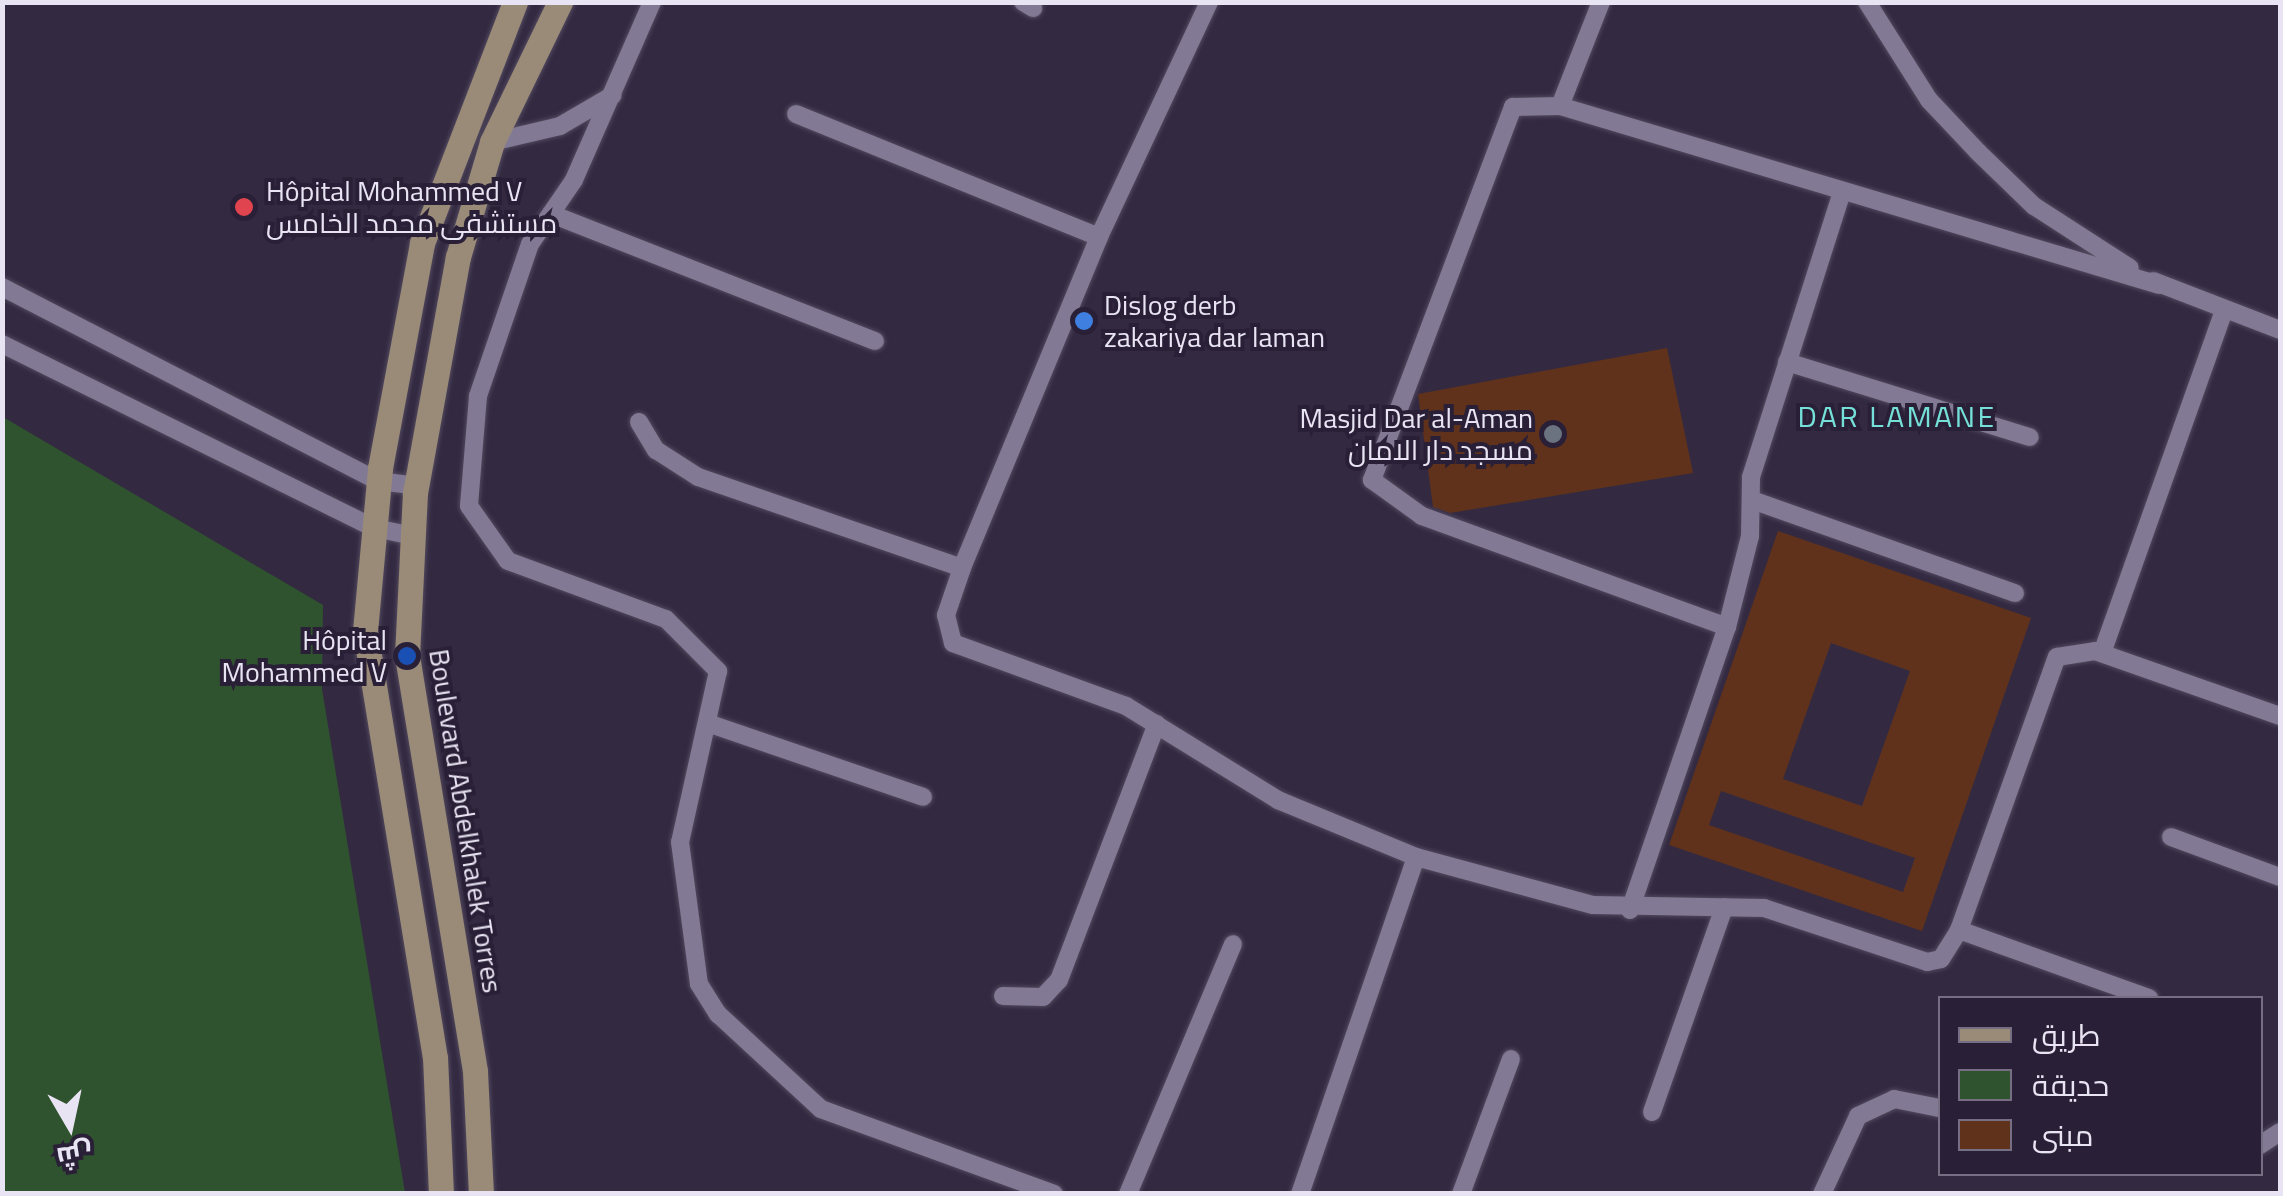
<!DOCTYPE html>
<html>
<head>
<meta charset="utf-8">
<style>
  body { margin:0 }
  #map { position:relative; width:2283px; height:1196px; overflow:hidden; background:#332a42; font-family:"Titillium Web",Cairo,sans-serif }
  div>[style] { position:absolute }
  .green>* { inset:0; background:#30532f }
  .building>* { inset:0; background:#60321b }
  .roads { filter:drop-shadow(0 0 2px #51495d) drop-shadow(0 0 2px #51495d) }
  .street>* { height:18px; margin:-9px; padding:0 9px; transform-origin:9px; border-radius:9px; background:#827994 }
  .secondary>* { height:25px; margin:-12.5px; padding:0 12.5px; transform-origin:12.5px; border-radius:12.5px; background:#9a8a78 }
  .dots>* { width:28px; height:28px; translate:-50% -50%; box-sizing:border-box; border:5px solid #292037; border-radius:50% }
  span { translate:-50% -50%; white-space:nowrap; text-align:center; line-height:1.15; -webkit-text-stroke:8px #292037; paint-order:stroke }
  .poi-label { font-size:28px; color:#e9e4f3 }
  .left { translate:0 -50%; text-align:left }
  .right { translate:-100% -50%; text-align:right }
  .street-label { font-size:28px; color:#e9e4f3 }
  .neighbourhood-label { font-size:30px; color:#75e0d8; letter-spacing:2.5px }
  .frame { position:absolute; inset:0; border:5px solid #e9e4f3; pointer-events:none }
  .legend { position:absolute; left:1938px; top:996px; width:325px; height:180px; box-sizing:border-box; background:#292037; border:2px solid #766e82; margin:0; padding:12px 18px; list-style:none; font-size:30px; color:#e9e4f3 }
  .legend li { display:flex; align-items:center; gap:20px; height:50px }
  .legend b { width:50px; border:2px solid #766e82 }
  .north { position:absolute; left:20px; top:1076px; width:100px; height:100px; -webkit-text-stroke:8px #292037; paint-order:stroke; rotate:171deg; font-size:28px; font-weight:700; line-height:40px; text-align:center; color:#e9e4f3 }
  .north::after { content:''; display:block; margin:auto; width:35px; height:45px; background:#e9e4f3; clip-path:polygon(50% 0,100% 100%,50% 72%,0 100%) }
</style>
</head>
<body>
<div id="map">
  <div class="green">
    <div style="clip-path:polygon(3px 417px,323px 605px,322px 689px,405px 1193px,3px 1193px)"></div>
  </div>
  <div class="building">
    <div style="clip-path:polygon(1667px 348px,1693px 473px,1450px 513px,1433px 507px,1418px 394px)"></div>
    <div style="clip-path:polygon(evenodd,1778px 531px,2031px 618px,1922px 931px,1669px 845px,1778px 531px,1831px 643px,1910px 671px,1862px 806px,1783px 779px,1831px 643px,1778px 531px,1721px 791px,1915px 858px,1903px 892px,1709px 825px,1721px 791px)"></div>
  </div>
  <div class="roads">
    <div class="street">
      <div style="left:652px;top:2px;width:194px;rotate:113.7deg"></div>
      <div style="left:574px;top:180px;width:78px;rotate:124.5deg"></div>
      <div style="left:530px;top:244px;width:161px;rotate:108.9deg"></div>
      <div style="left:478px;top:396px;width:110px;rotate:94.7deg"></div>
      <div style="left:469px;top:506px;width:67px;rotate:54.7deg"></div>
      <div style="left:508px;top:561px;width:168px;rotate:20.2deg"></div>
      <div style="left:666px;top:619px;width:74px;rotate:45deg"></div>
      <div style="left:718px;top:671px;width:175px;rotate:102.5deg"></div>
      <div style="left:680px;top:842px;width:143px;rotate:82.4deg"></div>
      <div style="left:699px;top:984px;width:36px;rotate:58deg"></div>
      <div style="left:718px;top:1014px;width:140px;rotate:42.7deg"></div>
      <div style="left:821px;top:1109px;width:248px;rotate:20deg"></div>
      <div style="left:1023px;top:2px;width:12px;rotate:31deg"></div>
      <div style="left:1209px;top:2px;width:259px;rotate:115.1deg"></div>
      <div style="left:1099px;top:237px;width:358px;rotate:112.5deg"></div>
      <div style="left:962px;top:568px;width:50px;rotate:108.8deg"></div>
      <div style="left:946px;top:615px;width:29px;rotate:76deg"></div>
      <div style="left:953px;top:643px;width:184px;rotate:20deg"></div>
      <div style="left:1126px;top:706px;width:179px;rotate:31.7deg"></div>
      <div style="left:1278px;top:800px;width:149px;rotate:22.4deg"></div>
      <div style="left:1416px;top:857px;width:183px;rotate:15.2deg"></div>
      <div style="left:1593px;top:905px;width:171px;rotate:1deg"></div>
      <div style="left:1764px;top:908px;width:172px;rotate:18.3deg"></div>
      <div style="left:1927px;top:962px;width:14px;rotate:-12deg"></div>
      <div style="left:1941px;top:959px;width:34px;rotate:-58deg"></div>
      <div style="left:1959px;top:930px;width:290px;rotate:-70.3deg"></div>
      <div style="left:2057px;top:657px;width:38px;rotate:-9deg"></div>
      <div style="left:2095px;top:651px;width:196px;rotate:19.4deg"></div>
      <div style="left:1867px;top:2px;width:116px;rotate:57.7deg"></div>
      <div style="left:1929px;top:100px;width:71px;rotate:46.7deg"></div>
      <div style="left:1978px;top:152px;width:78px;rotate:44deg"></div>
      <div style="left:2034px;top:206px;width:114px;rotate:32.9deg"></div>
      <div style="left:1560px;top:106px;width:112px;rotate:-68.5deg"></div>
      <div style="left:796px;top:114px;width:327px;rotate:22.1deg"></div>
      <div style="left:492px;top:142px;width:70px;rotate:-13.2deg"></div>
      <div style="left:560px;top:126px;width:61px;rotate:-30.3deg"></div>
      <div style="left:551px;top:214px;width:348px;rotate:21.4deg"></div>
      <div style="left:2153px;top:281px;width:136px;rotate:21.1deg"></div>
      <div style="left:2px;top:287px;width:423px;rotate:27.3deg"></div>
      <div style="left:378px;top:481px;width:38px;rotate:7deg"></div>
      <div style="left:2px;top:344px;width:416px;rotate:26.3deg"></div>
      <div style="left:375px;top:528px;width:38px;rotate:12deg"></div>
      <div style="left:1787px;top:362px;width:254px;rotate:17.2deg"></div>
      <div style="left:639px;top:422px;width:33px;rotate:59deg"></div>
      <div style="left:656px;top:450px;width:50px;rotate:32.7deg"></div>
      <div style="left:698px;top:477px;width:279px;rotate:19deg"></div>
      <div style="left:1752px;top:500px;width:279px;rotate:19.5deg"></div>
      <div style="left:1727px;top:627px;width:325px;rotate:-160deg"></div>
      <div style="left:1422px;top:516px;width:62px;rotate:-144.2deg"></div>
      <div style="left:1372px;top:480px;width:399px;rotate:-69.3deg"></div>
      <div style="left:1513px;top:107px;width:47px;rotate:-1.2deg"></div>
      <div style="left:1560px;top:106px;width:625px;rotate:16.64deg"></div>
      <div style="left:2102px;top:653px;width:361px;rotate:-70.4deg"></div>
      <div style="left:713px;top:725px;width:222px;rotate:18.9deg"></div>
      <div style="left:2171px;top:837px;width:116px;rotate:20.2deg"></div>
      <div style="left:1630px;top:910px;width:299px;rotate:-71.1deg"></div>
      <div style="left:1727px;top:627px;width:94px;rotate:-75.8deg"></div>
      <div style="left:1750px;top:536px;width:59px;rotate:-89deg"></div>
      <div style="left:1751px;top:477px;width:300px;rotate:-72.3deg"></div>
      <div style="left:1959px;top:930px;width:202px;rotate:19.7deg"></div>
      <div style="left:1003px;top:996px;width:40px;rotate:1.4deg"></div>
      <div style="left:1043px;top:997px;width:23px;rotate:-47deg"></div>
      <div style="left:1059px;top:980px;width:274px;rotate:-69.1deg"></div>
      <div style="left:1652px;top:1112px;width:217px;rotate:-70.6deg"></div>
      <div style="left:2260px;top:1145px;width:24px;rotate:-33deg"></div>
      <div style="left:1128px;top:1194px;width:271px;rotate:-67.2deg"></div>
      <div style="left:1300px;top:1194px;width:356px;rotate:-71deg"></div>
      <div style="left:1461px;top:1194px;width:144px;rotate:-69.7deg"></div>
      <div style="left:1822px;top:1194px;width:86px;rotate:-65.2deg"></div>
      <div style="left:1858px;top:1116px;width:40px;rotate:-25deg"></div>
      <div style="left:1894px;top:1099px;width:47px;rotate:11.1deg"></div>
    </div>
    <div class="secondary">
      <div style="left:441px;top:1194px;width:136px;rotate:-92.5deg"></div>
      <div style="left:435px;top:1058px;width:433px;rotate:-99.3deg"></div>
      <div style="left:365px;top:631px;width:164px;rotate:-84.7deg"></div>
      <div style="left:380px;top:468px;width:229px;rotate:-79.4deg"></div>
      <div style="left:422px;top:243px;width:258px;rotate:-68.9deg"></div>
      <div style="left:481px;top:1194px;width:123px;rotate:-92.8deg"></div>
      <div style="left:475px;top:1071px;width:421px;rotate:-99.3deg"></div>
      <div style="left:407px;top:656px;width:163px;rotate:-87.2deg"></div>
      <div style="left:415px;top:493px;width:240px;rotate:-79.7deg"></div>
      <div style="left:458px;top:257px;width:120px;rotate:-73.5deg"></div>
      <div style="left:492px;top:142px;width:156px;rotate:-64.1deg"></div>
    </div>
  </div>
  <div class="dots">
    <div style="left:244px;top:207px;background:#e0444e"></div>
    <div style="left:1084px;top:321px;background:#3f7fe0"></div>
    <div style="left:1553px;top:434px;background:#6b7280"></div>
    <div style="left:407px;top:656px;background:#1a4fb4"></div>
  </div>
  <div class="poi-label">
    <span class="left" style="left:266px;top:207px">Hôpital Mohammed V<br>مستشفى محمد الخامس</span>
    <span class="left" style="left:1104px;top:321px">Dislog derb<br>zakariya dar laman</span>
    <span class="right" style="left:1533px;top:434px">Masjid Dar al-Aman<br>مسجد دار الامان</span>
    <span class="right" style="left:387px;top:656px">Hôpital<br>Mohammed V</span>
  </div>
  <div class="street-label">
    <span style="left:466px;top:821px;rotate:81deg">Boulevard Abdelkhalek Torres</span>
  </div>
  <div class="neighbourhood-label">
    <span style="left:1897px;top:416px">DAR LAMANE</span>
  </div>
  <div class="frame"></div>
  <ul class="legend">
  <li><b style="height:12px;background:#9a8a78"></b>طريق</li>
  <li><b style="height:28px;background:#30532f"></b>حديقة</li>
  <li><b style="height:28px;background:#60321b"></b>مبنى</li>
  </ul>
  <div class="north">ش</div>
</div>
</body>
</html>
